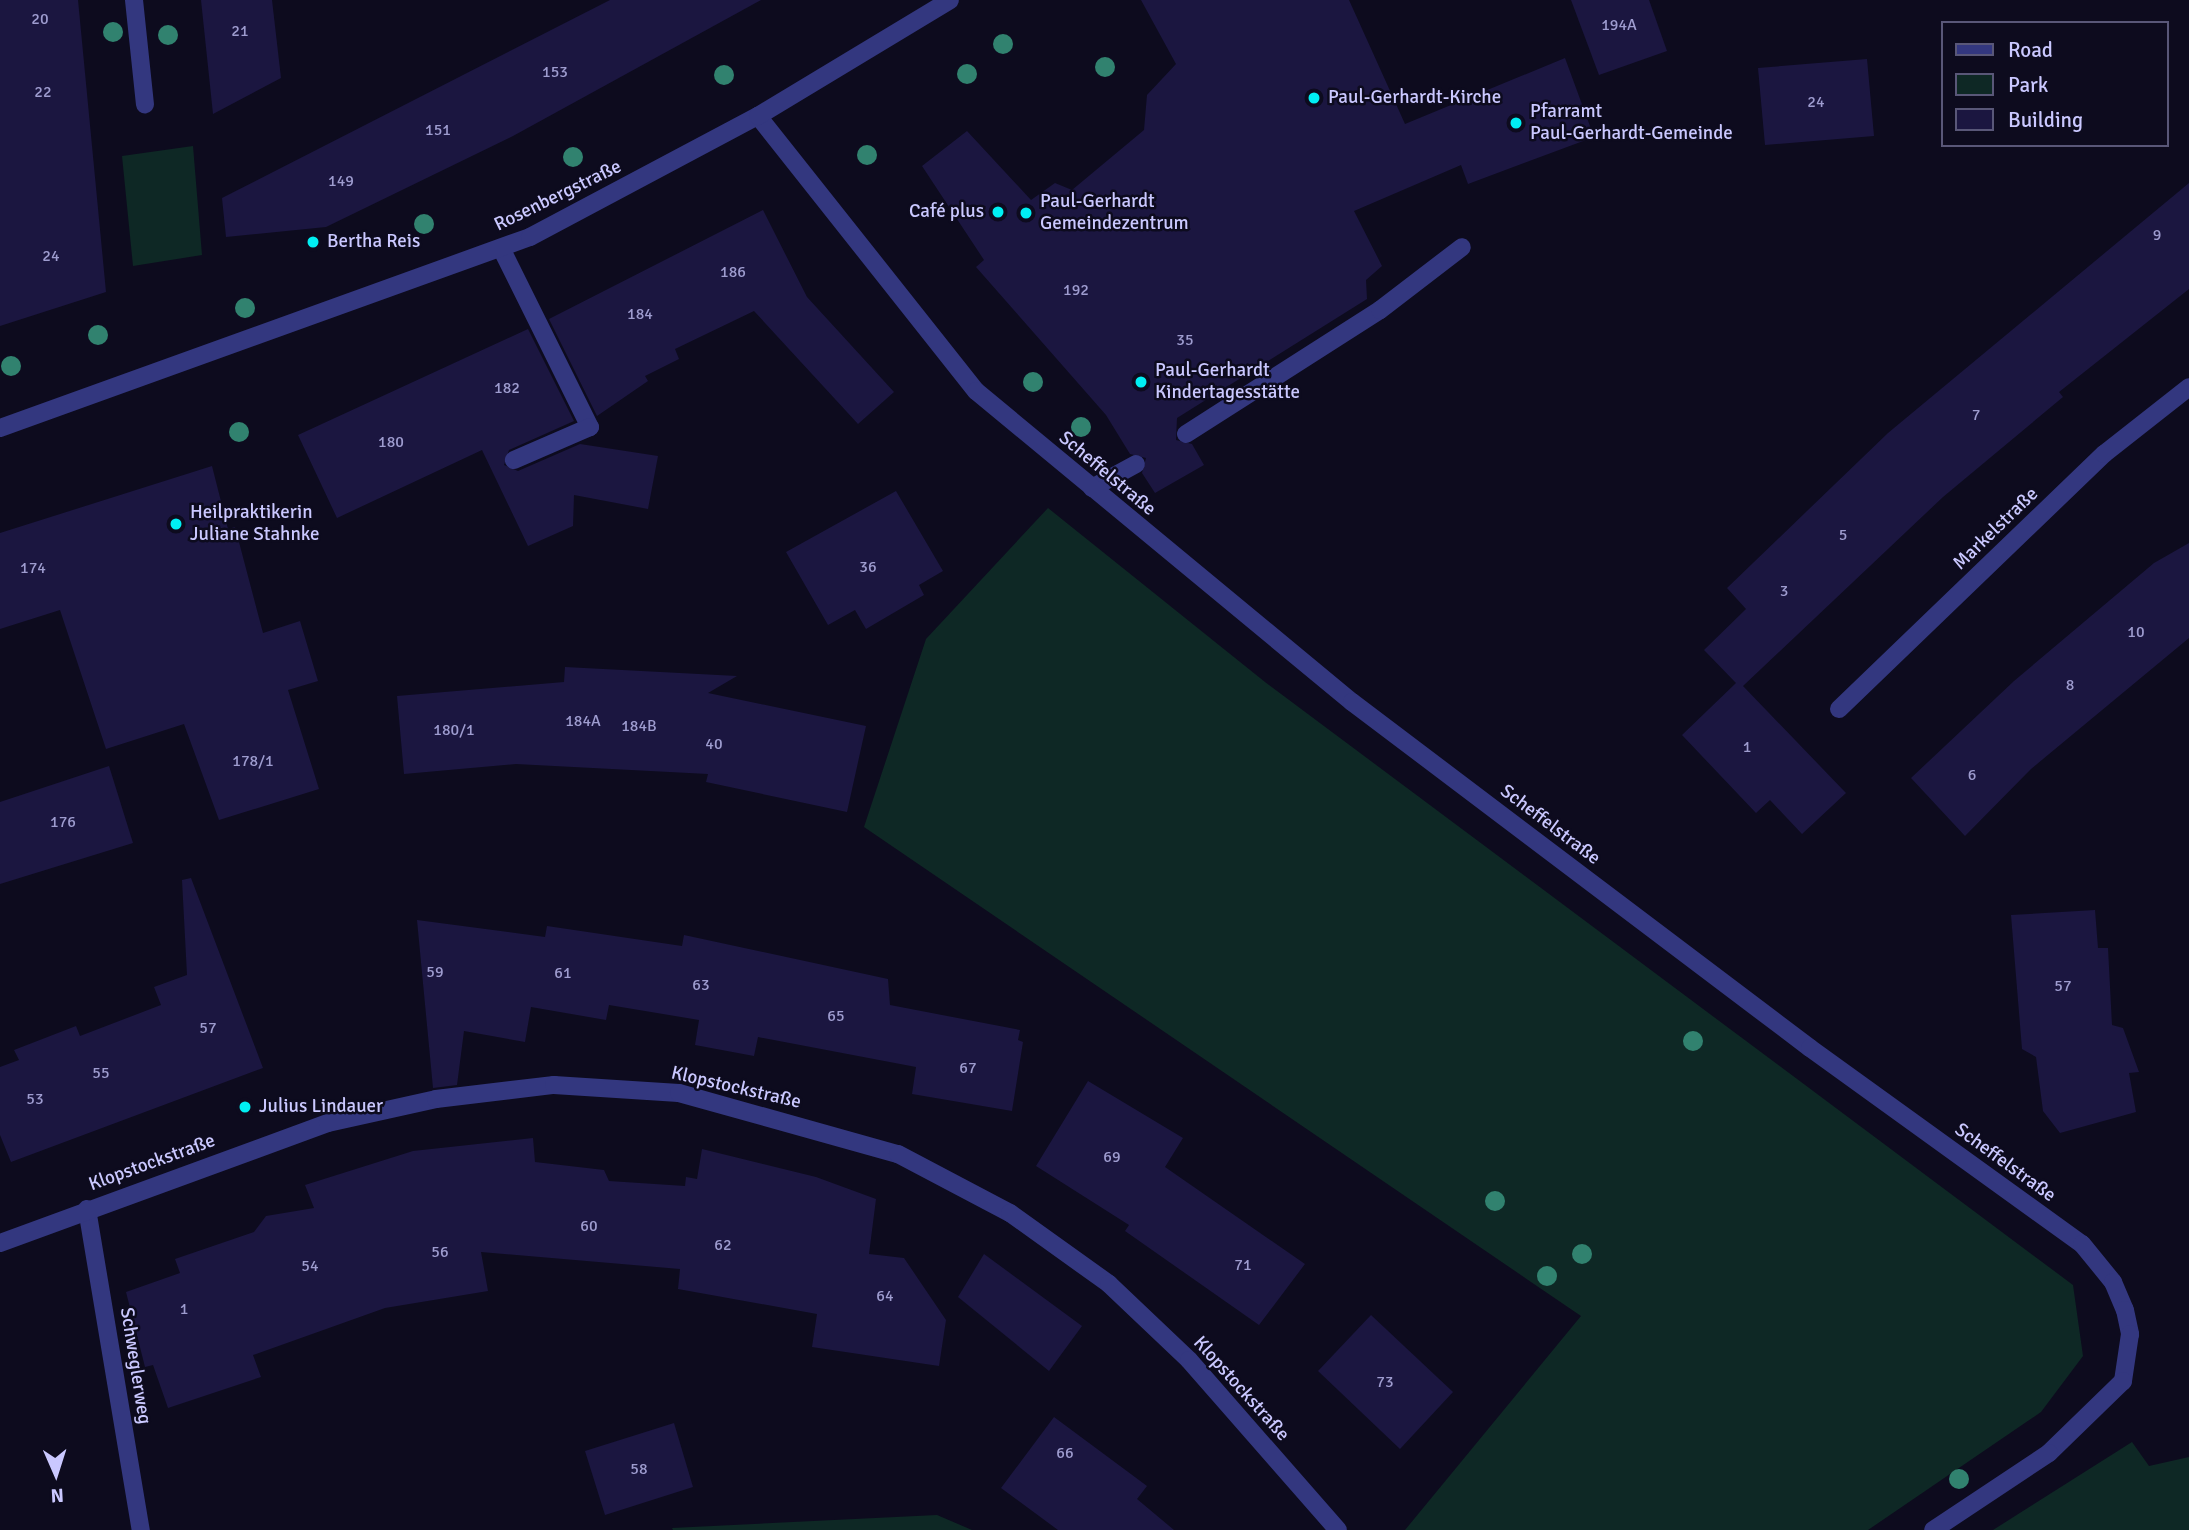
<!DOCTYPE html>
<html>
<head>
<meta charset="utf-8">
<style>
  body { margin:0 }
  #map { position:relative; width:2189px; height:1530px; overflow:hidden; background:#0d0b1e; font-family:Signika,sans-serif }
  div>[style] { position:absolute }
  .green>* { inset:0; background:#0e2825 }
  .building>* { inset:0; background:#1b1640 }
  .service>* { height:18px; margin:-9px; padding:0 9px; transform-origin:9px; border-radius:9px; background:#33377f }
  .minor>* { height:18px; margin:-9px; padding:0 9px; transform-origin:9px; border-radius:9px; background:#33377f }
  .trees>* { width:20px; height:20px; margin:-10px; border-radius:50%; background:#31826f }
  .dots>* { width:19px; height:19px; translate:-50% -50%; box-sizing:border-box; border:4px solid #0d0b1e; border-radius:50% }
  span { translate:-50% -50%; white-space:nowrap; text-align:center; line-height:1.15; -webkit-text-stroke:5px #0d0b1e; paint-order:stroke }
  .number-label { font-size:16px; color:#9e9ccf }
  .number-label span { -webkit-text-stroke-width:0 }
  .poi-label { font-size:19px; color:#cac8ff }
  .left { translate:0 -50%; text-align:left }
  .right { translate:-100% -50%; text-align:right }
  .street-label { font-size:19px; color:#cac8ff }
  .legend { position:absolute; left:1941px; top:21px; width:228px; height:126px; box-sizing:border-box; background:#0d0b1e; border:2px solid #595778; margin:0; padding:9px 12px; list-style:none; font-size:21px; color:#cac8ff }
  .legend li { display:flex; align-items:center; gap:14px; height:35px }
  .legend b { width:35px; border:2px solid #595778 }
  .north { position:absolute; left:21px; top:1439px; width:70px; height:70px; -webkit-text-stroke:5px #0d0b1e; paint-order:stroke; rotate:177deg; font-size:19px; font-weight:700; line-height:28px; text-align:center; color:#cac8ff }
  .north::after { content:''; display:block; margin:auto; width:24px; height:32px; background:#cac8ff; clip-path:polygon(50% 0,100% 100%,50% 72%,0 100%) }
</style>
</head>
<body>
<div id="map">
  <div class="green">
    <div style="clip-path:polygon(193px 146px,202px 255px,133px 266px,122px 156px)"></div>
    <div style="clip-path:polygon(1048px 508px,1265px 682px,2073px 1285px,2083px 1356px,2041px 1412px,1868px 1530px,1405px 1530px,1581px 1316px,864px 827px,926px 639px)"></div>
    <div style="clip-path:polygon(2132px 1442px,2149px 1466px,2189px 1457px,2189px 1530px,1993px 1530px)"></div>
    <div style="clip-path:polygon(937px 1515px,972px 1530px,673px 1530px,672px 1528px)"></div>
  </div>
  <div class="building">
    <div style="clip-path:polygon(0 0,78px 0,106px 292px,0 326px)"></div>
    <div style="clip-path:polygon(201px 0,272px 0,281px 78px,213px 114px)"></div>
    <div style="clip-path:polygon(610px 0,761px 0,513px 136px,326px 227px,226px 237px,222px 198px)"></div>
    <div style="clip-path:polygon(1141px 0,1349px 0,1405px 124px,1565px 58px,1594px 137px,1468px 184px,1461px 165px,1354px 211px,1382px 266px,1366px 280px,1367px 299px,1177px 418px,1176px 440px,1192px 444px,1204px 465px,1155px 493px,1142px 473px,1146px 458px,1130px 454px,1106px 415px,976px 267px,984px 260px,922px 166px,967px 131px,1031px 200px,1055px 183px,1072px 190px,1144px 130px,1147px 95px,1176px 64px)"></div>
    <div style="clip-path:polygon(1571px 0,1649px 0,1667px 51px,1599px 75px)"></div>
    <div style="clip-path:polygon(1867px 59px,1874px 136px,1765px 145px,1758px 68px)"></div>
    <div style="clip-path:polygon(2189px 183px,2189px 289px,2059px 392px,2063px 397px,1943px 497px,1743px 686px,1846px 793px,1802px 834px,1770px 800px,1756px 813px,1682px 735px,1736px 683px,1704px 650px,1746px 609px,1727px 588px,1888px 433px)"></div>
    <div style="clip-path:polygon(763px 210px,807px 297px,894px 392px,858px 424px,754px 311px,675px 349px,679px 359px,645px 376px,648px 381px,597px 416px,549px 319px)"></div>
    <div style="clip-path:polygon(528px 329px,574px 421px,509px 450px,504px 465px,518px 471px,580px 444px,658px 456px,648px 509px,574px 495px,573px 526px,528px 546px,482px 450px,337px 518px,298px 435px)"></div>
    <div style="clip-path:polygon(212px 466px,228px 529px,235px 527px,263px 633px,300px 621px,318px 681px,288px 690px,319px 789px,219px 820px,184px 724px,106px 749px,60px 610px,0 629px,0 533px)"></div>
    <div style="clip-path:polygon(896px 491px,943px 571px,919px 585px,924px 595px,866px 629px,855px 610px,828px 625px,786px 552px)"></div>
    <div style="clip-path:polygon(2189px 543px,2189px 638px,2031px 769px,1965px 836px,1911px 778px,2014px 681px,2154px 563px)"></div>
    <div style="clip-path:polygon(565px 667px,737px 676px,708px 693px,866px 726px,847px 812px,706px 782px,708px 774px,516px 764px,404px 774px,397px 696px,564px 682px)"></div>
    <div style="clip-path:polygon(109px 766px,133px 843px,0 884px,0 802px)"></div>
    <div style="clip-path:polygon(191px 878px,263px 1068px,11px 1162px,0 1135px,0 1067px,19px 1060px,14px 1050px,76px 1026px,80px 1036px,161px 1005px,154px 987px,187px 975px,182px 880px)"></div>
    <div style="clip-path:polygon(2095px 910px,2098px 948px,2108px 948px,2112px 1025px,2123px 1028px,2139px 1072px,2129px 1073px,2136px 1112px,2060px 1133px,2043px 1111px,2036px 1057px,2022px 1049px,2011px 915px)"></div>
    <div style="clip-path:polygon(417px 920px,545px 937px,547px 926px,682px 946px,684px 935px,888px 979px,890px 1005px,1020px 1030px,1018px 1040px,1023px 1042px,1012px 1111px,912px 1094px,916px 1067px,758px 1037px,754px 1056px,695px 1045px,699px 1020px,609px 1005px,606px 1020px,531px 1007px,525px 1042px,464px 1031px,457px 1085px,433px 1088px)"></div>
    <div style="clip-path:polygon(1088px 1081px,1183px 1138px,1165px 1167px,1305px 1264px,1259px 1325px,1125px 1231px,1129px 1225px,1036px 1166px)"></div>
    <div style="clip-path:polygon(533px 1138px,535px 1162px,604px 1170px,609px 1181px,685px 1186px,686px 1177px,697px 1179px,702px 1149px,816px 1177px,876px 1199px,869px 1254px,904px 1258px,946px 1320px,939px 1366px,812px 1347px,817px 1314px,678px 1289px,680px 1269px,481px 1252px,488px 1291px,385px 1308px,253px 1355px,261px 1377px,168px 1408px,153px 1365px,145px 1367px,126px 1292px,180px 1273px,175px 1259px,254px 1232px,266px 1216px,314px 1208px,305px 1185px,413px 1151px)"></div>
    <div style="clip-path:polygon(984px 1254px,1082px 1326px,1049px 1371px,958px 1297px)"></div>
    <div style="clip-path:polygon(1371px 1315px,1453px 1392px,1400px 1449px,1318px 1371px)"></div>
    <div style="clip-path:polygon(1054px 1417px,1147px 1486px,1137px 1499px,1174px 1530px,1058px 1530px,1001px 1488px)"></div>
    <div style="clip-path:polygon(674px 1423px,693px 1487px,605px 1515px,585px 1451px)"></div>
  </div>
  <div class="service">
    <div style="left:501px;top:248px;width:200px;rotate:63.6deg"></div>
    <div style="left:590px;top:427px;width:83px;rotate:156.5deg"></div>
    <div style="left:1186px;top:434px;width:230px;rotate:-32.6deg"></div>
    <div style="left:1380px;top:310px;width:103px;rotate:-37.5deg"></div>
    <div style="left:1092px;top:488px;width:50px;rotate:-28.6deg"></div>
  </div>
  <div class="minor">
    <div style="left:134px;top:0;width:105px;rotate:84deg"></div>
    <div style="left:758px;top:116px;width:351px;rotate:51.6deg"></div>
    <div style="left:976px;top:391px;width:488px;rotate:39.6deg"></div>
    <div style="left:1352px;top:702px;width:574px;rotate:37.07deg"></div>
    <div style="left:1810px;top:1048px;width:335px;rotate:35.8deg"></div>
    <div style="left:2082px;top:1244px;width:49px;rotate:50.8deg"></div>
    <div style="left:2113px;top:1282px;width:30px;rotate:67deg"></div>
    <div style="left:2125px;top:1310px;width:25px;rotate:78deg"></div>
    <div style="left:2130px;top:1334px;width:48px;rotate:98.5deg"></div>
    <div style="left:2123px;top:1381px;width:103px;rotate:135.8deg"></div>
    <div style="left:2049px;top:1453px;width:139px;rotate:146.4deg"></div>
    <div style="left:0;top:428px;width:563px;rotate:-19.82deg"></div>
    <div style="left:530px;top:237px;width:258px;rotate:-28deg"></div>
    <div style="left:758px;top:116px;width:224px;rotate:-31.1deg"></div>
    <div style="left:1839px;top:709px;width:368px;rotate:-43.9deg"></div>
    <div style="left:2104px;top:454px;width:108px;rotate:-38.2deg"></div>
    <div style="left:87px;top:1209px;width:326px;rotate:80.5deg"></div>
    <div style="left:0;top:1243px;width:349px;rotate:-20.1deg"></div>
    <div style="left:328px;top:1123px;width:111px;rotate:-12.5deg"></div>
    <div style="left:436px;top:1099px;width:119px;rotate:-6.8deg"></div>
    <div style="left:554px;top:1085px;width:125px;rotate:3.7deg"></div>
    <div style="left:679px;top:1093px;width:227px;rotate:15.6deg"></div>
    <div style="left:898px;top:1154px;width:127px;rotate:27.8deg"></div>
    <div style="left:1010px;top:1213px;width:122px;rotate:35.6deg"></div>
    <div style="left:1109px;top:1284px;width:110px;rotate:43.5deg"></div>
    <div style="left:1189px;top:1360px;width:226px;rotate:48.8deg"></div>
  </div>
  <div class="trees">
    <div style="left:113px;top:32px"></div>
    <div style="left:168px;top:35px"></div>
    <div style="left:1003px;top:44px"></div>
    <div style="left:1105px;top:67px"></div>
    <div style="left:967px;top:74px"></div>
    <div style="left:724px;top:75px"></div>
    <div style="left:867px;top:155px"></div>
    <div style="left:573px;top:157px"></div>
    <div style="left:424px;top:224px"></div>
    <div style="left:245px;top:308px"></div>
    <div style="left:98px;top:335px"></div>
    <div style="left:11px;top:366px"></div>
    <div style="left:1033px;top:382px"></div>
    <div style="left:1081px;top:427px"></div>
    <div style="left:239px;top:432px"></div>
    <div style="left:1693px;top:1041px"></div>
    <div style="left:1495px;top:1201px"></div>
    <div style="left:1582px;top:1254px"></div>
    <div style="left:1547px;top:1276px"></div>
    <div style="left:1959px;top:1479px"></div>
  </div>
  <div class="dots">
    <div style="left:1314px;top:98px;background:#00eff3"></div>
    <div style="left:1516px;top:123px;background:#00eff3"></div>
    <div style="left:998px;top:212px;background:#00eff3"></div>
    <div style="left:1026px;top:213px;background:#00eff3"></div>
    <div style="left:313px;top:242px;background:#00eff3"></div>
    <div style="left:1141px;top:382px;background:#00eff3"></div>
    <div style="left:176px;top:524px;background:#00eff3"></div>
    <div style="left:245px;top:1107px;background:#00eff3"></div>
  </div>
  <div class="number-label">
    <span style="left:40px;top:19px">20</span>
    <span style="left:1619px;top:25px">194A</span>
    <span style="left:240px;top:31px">21</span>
    <span style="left:555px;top:72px">153</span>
    <span style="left:43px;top:92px">22</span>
    <span style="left:1816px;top:102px">24</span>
    <span style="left:438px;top:130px">151</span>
    <span style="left:341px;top:181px">149</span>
    <span style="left:2157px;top:235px">9</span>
    <span style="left:51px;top:256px">24</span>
    <span style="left:733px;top:272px">186</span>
    <span style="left:1076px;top:290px">192</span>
    <span style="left:640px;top:314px">184</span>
    <span style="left:1185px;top:340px">35</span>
    <span style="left:507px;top:388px">182</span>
    <span style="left:1976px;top:415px">7</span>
    <span style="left:391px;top:442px">180</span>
    <span style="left:1843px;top:535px">5</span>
    <span style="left:868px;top:567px">36</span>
    <span style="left:33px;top:568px">174</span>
    <span style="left:1784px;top:591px">3</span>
    <span style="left:2136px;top:632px">10</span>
    <span style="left:2070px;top:685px">8</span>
    <span style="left:583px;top:721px">184A</span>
    <span style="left:639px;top:726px">184B</span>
    <span style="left:454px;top:730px">180/1</span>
    <span style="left:714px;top:744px">40</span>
    <span style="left:1747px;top:747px">1</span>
    <span style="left:253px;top:761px">178/1</span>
    <span style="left:1972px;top:775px">6</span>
    <span style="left:63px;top:822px">176</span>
    <span style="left:435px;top:972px">59</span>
    <span style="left:563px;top:973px">61</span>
    <span style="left:701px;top:985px">63</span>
    <span style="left:2063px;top:986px">57</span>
    <span style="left:836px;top:1016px">65</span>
    <span style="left:208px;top:1028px">57</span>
    <span style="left:968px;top:1068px">67</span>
    <span style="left:101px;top:1073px">55</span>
    <span style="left:35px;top:1099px">53</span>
    <span style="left:1112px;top:1157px">69</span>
    <span style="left:589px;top:1226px">60</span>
    <span style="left:723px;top:1245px">62</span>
    <span style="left:440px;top:1252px">56</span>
    <span style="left:1243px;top:1265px">71</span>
    <span style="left:310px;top:1266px">54</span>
    <span style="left:885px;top:1296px">64</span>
    <span style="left:184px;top:1309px">1</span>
    <span style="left:1385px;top:1382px">73</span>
    <span style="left:1065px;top:1453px">66</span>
    <span style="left:639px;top:1469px">58</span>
  </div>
  <div class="poi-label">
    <span class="left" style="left:1328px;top:98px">Paul-Gerhardt-Kirche</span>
    <span class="left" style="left:1530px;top:123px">Pfarramt<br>Paul-Gerhardt-Gemeinde</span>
    <span class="left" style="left:1040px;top:213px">Paul-Gerhardt<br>Gemeindezentrum</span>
    <span class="right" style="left:984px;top:212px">Café plus</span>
    <span class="left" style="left:327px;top:242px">Bertha Reis</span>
    <span class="left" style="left:1155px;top:382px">Paul-Gerhardt<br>Kindertagesstätte</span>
    <span class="left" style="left:190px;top:524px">Heilpraktikerin<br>Juliane Stahnke</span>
    <span class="left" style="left:259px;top:1107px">Julius Lindauer</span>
  </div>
  <div class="street-label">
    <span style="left:558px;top:196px;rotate:-26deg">Rosenbergstraße</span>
    <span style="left:1107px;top:474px;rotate:40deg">Scheffelstraße</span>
    <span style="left:1996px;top:529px;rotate:-44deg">Markelstraße</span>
    <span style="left:1550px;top:825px;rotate:37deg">Scheffelstraße</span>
    <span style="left:736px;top:1088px;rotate:13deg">Klopstockstraße</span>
    <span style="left:152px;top:1163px;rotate:-20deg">Klopstockstraße</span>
    <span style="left:2005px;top:1163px;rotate:36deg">Scheffelstraße</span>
    <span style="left:135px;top:1366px;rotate:81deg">Schweglerweg</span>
    <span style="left:1241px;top:1389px;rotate:48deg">Klopstockstraße</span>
  </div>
  <ul class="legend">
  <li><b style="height:9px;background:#33377f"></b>Road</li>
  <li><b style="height:19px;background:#0e2825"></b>Park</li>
  <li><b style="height:19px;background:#1b1640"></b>Building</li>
  </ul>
  <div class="north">N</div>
</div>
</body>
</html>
